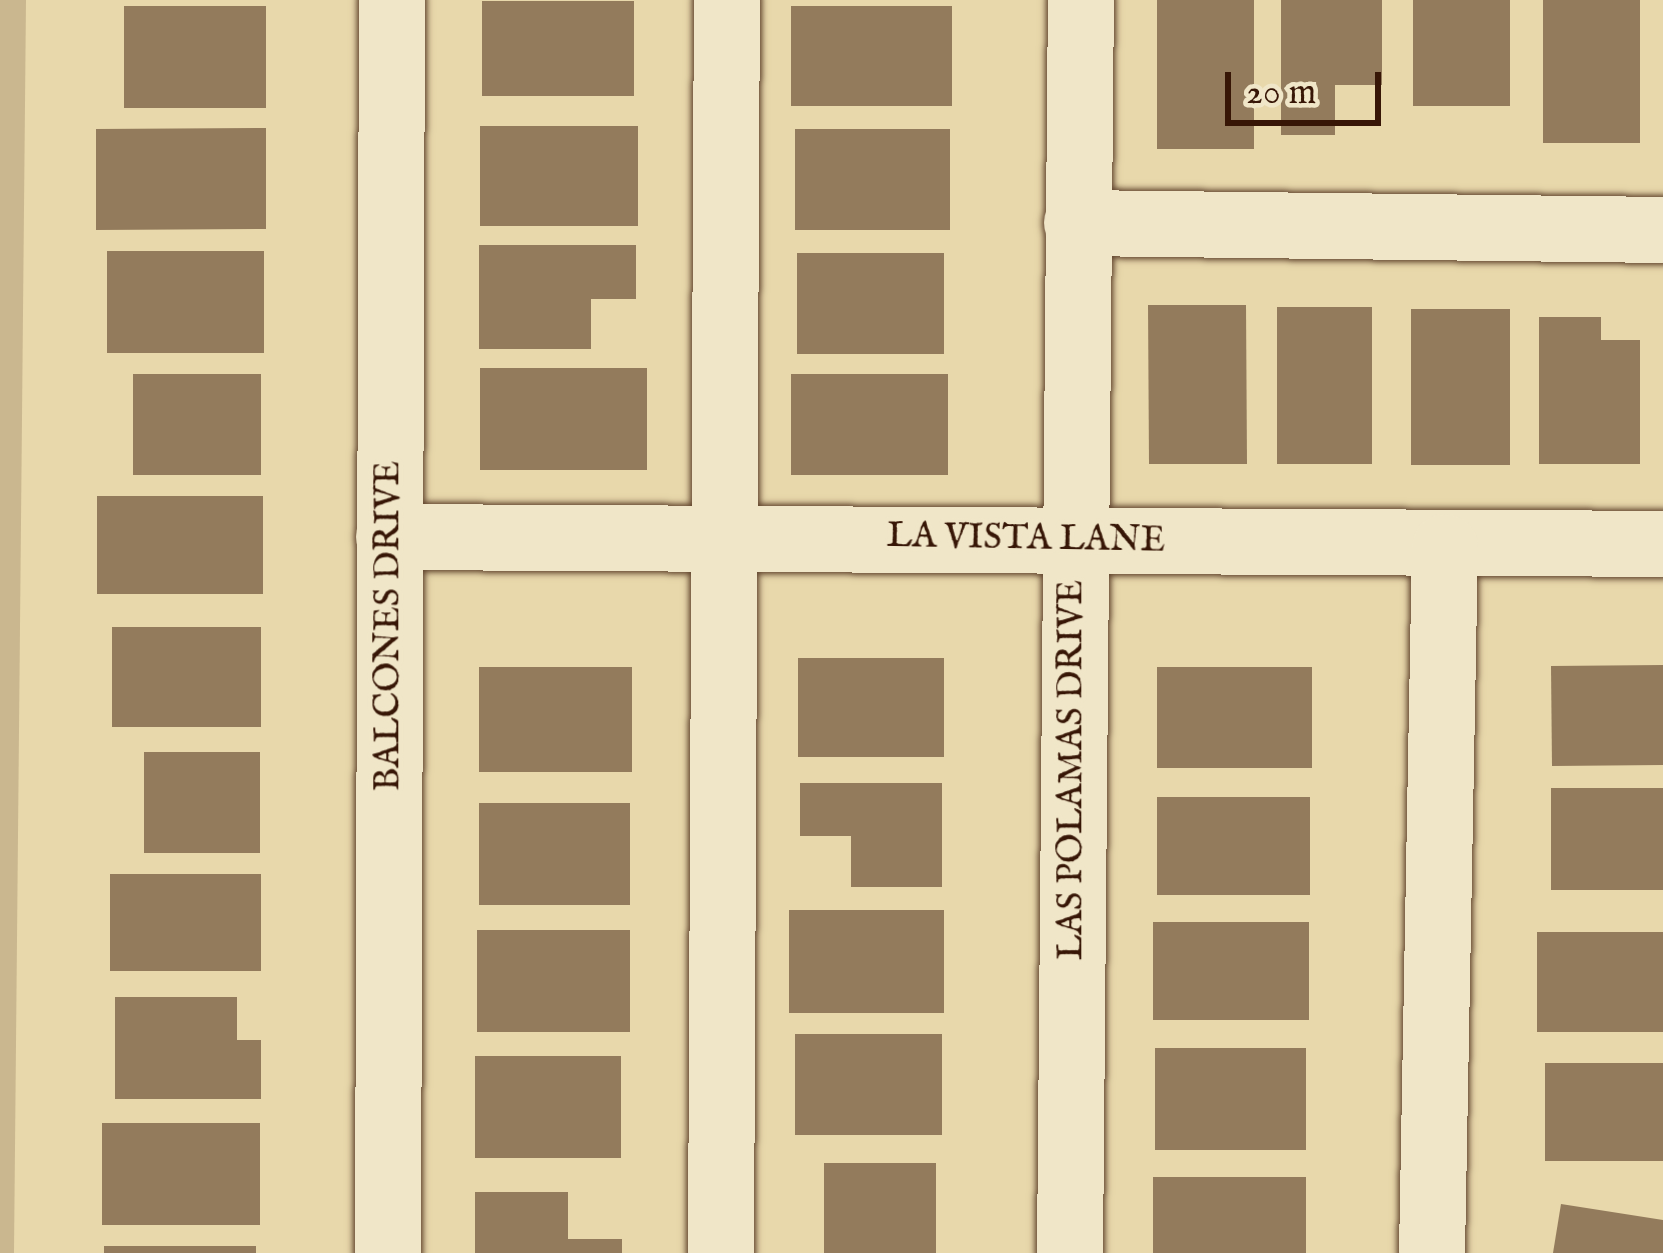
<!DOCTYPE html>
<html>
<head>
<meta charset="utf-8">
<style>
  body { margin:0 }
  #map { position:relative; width:1663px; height:1253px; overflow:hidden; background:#e8d8ab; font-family:"IM FELL English",serif }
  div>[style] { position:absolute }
  .green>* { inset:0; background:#cab78f }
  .building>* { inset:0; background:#937b5c }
  .roads { filter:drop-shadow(0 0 3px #63462f) drop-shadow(0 0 3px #63462f) }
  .minor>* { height:66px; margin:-33px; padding:0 33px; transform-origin:33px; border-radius:33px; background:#f0e6c8 }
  span { translate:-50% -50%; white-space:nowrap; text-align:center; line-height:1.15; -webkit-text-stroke:9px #f0e6c8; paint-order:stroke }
  .street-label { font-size:36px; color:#371606 }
  .scale { position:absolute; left:1225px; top:72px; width:156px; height:54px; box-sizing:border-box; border:6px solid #371606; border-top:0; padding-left:15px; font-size:36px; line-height:42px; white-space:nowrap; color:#371606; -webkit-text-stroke:9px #f0e6c8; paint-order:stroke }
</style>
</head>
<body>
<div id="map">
  <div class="green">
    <div style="clip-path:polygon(0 0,26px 0,14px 1253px,0 1253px)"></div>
  </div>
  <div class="building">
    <div style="clip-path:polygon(1157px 0,1254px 0,1254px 149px,1157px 149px)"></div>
    <div style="clip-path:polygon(1281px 0,1382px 0,1382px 85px,1335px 85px,1335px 135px,1281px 135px)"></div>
    <div style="clip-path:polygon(1413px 0,1510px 0,1510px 106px,1413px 106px)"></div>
    <div style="clip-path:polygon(1543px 0,1640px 0,1640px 143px,1543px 143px)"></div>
    <div style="clip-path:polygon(482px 1px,634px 1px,634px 96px,482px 96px)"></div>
    <div style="clip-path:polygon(124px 6px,266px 6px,266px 108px,124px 108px)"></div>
    <div style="clip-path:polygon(791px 6px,952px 6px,952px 106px,791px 106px)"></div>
    <div style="clip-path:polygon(480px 126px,638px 126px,638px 226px,480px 226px)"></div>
    <div style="clip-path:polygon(266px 128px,266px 229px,96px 230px,96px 129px)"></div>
    <div style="clip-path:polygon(795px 129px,950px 129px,950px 230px,795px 230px)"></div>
    <div style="clip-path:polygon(479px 245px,636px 245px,636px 299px,591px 299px,591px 349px,479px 349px)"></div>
    <div style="clip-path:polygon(107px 251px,264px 251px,264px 353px,107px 353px)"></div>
    <div style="clip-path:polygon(797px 253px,944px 253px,944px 354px,797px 354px)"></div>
    <div style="clip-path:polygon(1148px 305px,1246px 305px,1247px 464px,1149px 464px)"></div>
    <div style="clip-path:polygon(1277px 307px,1372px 307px,1372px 464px,1277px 464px)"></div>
    <div style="clip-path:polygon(1411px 309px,1510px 309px,1510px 465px,1411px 465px)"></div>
    <div style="clip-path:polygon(1539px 317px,1601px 317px,1601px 340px,1640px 340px,1640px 464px,1539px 464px)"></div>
    <div style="clip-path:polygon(480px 368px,647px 368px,647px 470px,480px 470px)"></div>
    <div style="clip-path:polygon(133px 374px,261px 374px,261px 475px,133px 475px)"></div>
    <div style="clip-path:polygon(791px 374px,948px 374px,948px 475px,791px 475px)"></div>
    <div style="clip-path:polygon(97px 496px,263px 496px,263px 594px,97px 594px)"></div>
    <div style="clip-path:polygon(112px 627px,261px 627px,261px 727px,112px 727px)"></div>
    <div style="clip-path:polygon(798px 658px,944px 658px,944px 757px,798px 757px)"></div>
    <div style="clip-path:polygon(1663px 665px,1663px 765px,1552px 766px,1551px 666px)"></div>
    <div style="clip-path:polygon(479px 667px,632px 667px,632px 772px,479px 772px)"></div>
    <div style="clip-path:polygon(1157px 667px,1312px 667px,1312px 768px,1157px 768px)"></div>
    <div style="clip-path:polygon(144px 752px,260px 752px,260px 853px,144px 853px)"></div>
    <div style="clip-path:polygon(800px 783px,942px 783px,942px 887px,851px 887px,851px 836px,800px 836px)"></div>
    <div style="clip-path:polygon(1551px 788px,1663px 788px,1663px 890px,1551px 890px)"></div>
    <div style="clip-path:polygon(1157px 797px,1310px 797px,1310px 895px,1157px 895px)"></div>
    <div style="clip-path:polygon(479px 803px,630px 803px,630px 905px,479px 905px)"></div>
    <div style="clip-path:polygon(110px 874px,261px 874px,261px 971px,110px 971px)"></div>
    <div style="clip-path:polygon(789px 910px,944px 910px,944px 1013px,789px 1013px)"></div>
    <div style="clip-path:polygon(1153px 922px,1309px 922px,1309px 1020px,1153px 1020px)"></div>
    <div style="clip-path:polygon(477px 930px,630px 930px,630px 1032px,477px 1032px)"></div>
    <div style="clip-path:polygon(1537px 932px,1663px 932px,1663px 1032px,1537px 1032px)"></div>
    <div style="clip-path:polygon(115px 997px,237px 997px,237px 1040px,261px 1040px,261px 1099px,115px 1099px)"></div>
    <div style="clip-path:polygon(795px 1034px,942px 1034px,942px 1135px,795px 1135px)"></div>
    <div style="clip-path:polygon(1155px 1048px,1306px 1048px,1306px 1150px,1155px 1150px)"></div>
    <div style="clip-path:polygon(475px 1056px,621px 1056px,621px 1158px,475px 1158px)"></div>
    <div style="clip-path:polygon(1545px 1063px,1663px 1063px,1663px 1161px,1545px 1161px)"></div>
    <div style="clip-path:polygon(102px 1123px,260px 1123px,260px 1225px,102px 1225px)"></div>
    <div style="clip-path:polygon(824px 1163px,936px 1163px,936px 1253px,824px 1253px)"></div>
    <div style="clip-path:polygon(1153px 1177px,1306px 1177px,1306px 1253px,1153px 1253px)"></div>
    <div style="clip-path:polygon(475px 1192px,568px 1192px,568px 1239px,622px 1239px,622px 1253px,475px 1253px)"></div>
    <div style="clip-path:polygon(1561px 1204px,1663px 1220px,1663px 1253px,1553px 1253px)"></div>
    <div style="clip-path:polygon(104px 1246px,256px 1246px,256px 1253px,104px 1253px)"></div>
  </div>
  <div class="roads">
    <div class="minor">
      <div style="left:1077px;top:223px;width:586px;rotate:0.68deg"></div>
      <div style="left:389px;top:537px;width:1274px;rotate:0.31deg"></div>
      <div style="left:388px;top:1253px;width:1253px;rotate:-89.82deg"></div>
      <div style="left:721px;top:1253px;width:1253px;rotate:-89.73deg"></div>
      <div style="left:1070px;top:1253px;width:1253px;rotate:-89.5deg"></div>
      <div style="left:1432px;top:1253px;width:706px;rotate:-88.95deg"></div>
    </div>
  </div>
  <div class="street-label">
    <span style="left:1026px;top:539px;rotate:1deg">LA VISTA LANE</span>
    <span style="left:389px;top:626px;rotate:-90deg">BALCONES DRIVE</span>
    <span style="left:1072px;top:770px;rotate:-90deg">LAS POLAMAS DRIVE</span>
  </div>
  <div class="scale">20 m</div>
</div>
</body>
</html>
